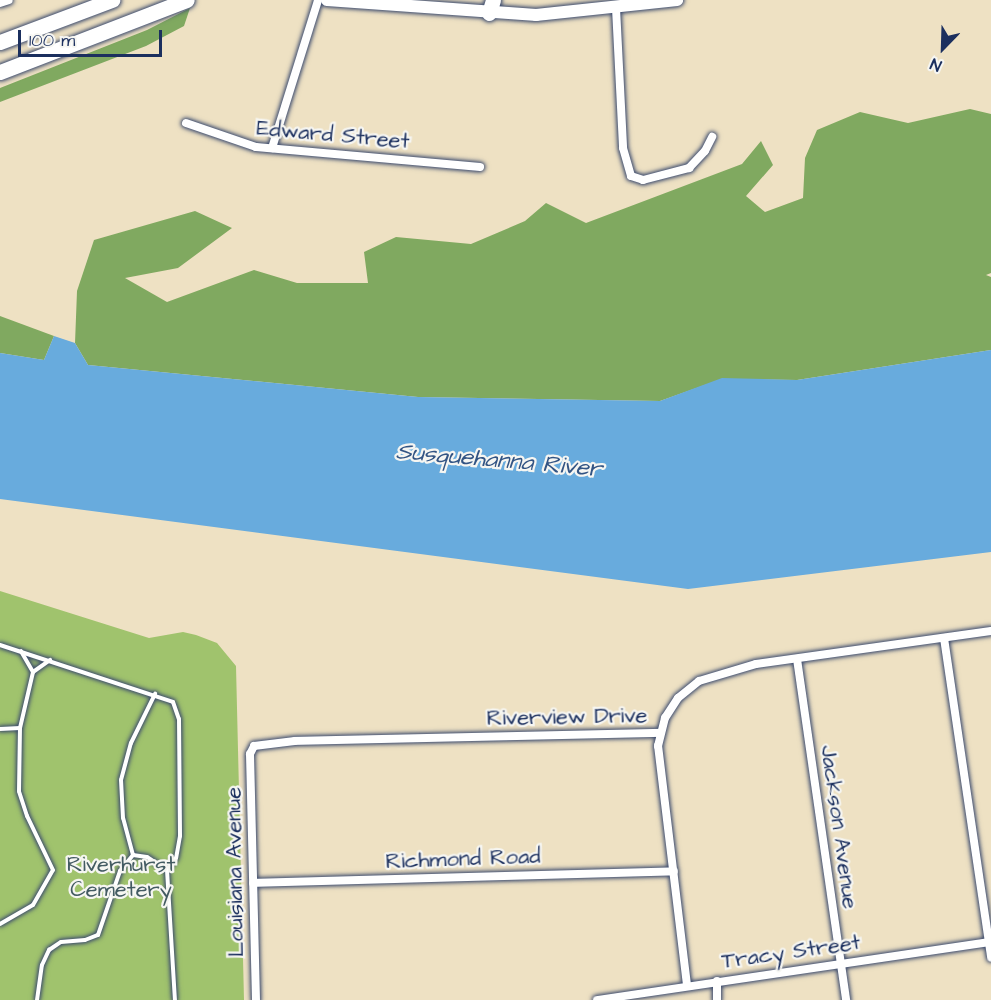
<!DOCTYPE html>
<html>
<head>
<meta charset="utf-8">
<style>
  body { margin:0 }
  #map { position:relative; width:991px; height:1000px; overflow:hidden; background:#eee1c3; font-family:"Architects Daughter",sans-serif }
  div>[style] { position:absolute }
  .green>* { inset:0; background:#a0c36d }
  .forest>* { inset:0; background:#80a960 }
  .water>* { inset:0; background:#68abdd }
  .roads { filter:drop-shadow(0 0 2px #3b4a6d) drop-shadow(0 0 2px #3b4a6d) }
  .lane>* { height:4px; margin:-2px; padding:0 2px; transform-origin:2px; border-radius:2px; background:#fff }
  .street>* { height:8px; margin:-4px; padding:0 4px; transform-origin:4px; border-radius:4px; background:#fff }
  .secondary>* { height:12px; margin:-6px; padding:0 6px; transform-origin:6px; border-radius:6px; background:#fff }
  .highway>* { height:15px; margin:-7.5px; padding:0 7.5px; transform-origin:7.5px; border-radius:7.5px; background:#fff }
  span { translate:-50% -50%; white-space:nowrap; text-align:center; line-height:1.15; -webkit-text-stroke:4.5px #f6f6f2; paint-order:stroke }
  .street-label { font-size:22px; color:#1b2f5e }
  .park-label { font-size:22px; color:#435b62 }
  .water-label { font-size:24px; color:#325484; font-style:italic }
  .north { position:absolute; left:913px; top:18px; width:60px; height:60px; -webkit-text-stroke:4px #f6f6f2; paint-order:stroke; rotate:203deg; font-size:16px; font-weight:700; line-height:24px; text-align:center; color:#1b2f5e }
  .north::after { content:''; display:block; margin:auto; width:21px; height:27px; background:#1b2f5e; clip-path:polygon(50% 0,100% 100%,50% 72%,0 100%) }
  .scale { position:absolute; left:18px; top:30px; width:144px; height:27px; box-sizing:border-box; border:3px solid #1b2f5e; border-top:0; padding-left:8px; font-size:18px; line-height:21px; white-space:nowrap; color:#1b2f5e; -webkit-text-stroke:4px #f6f6f2; paint-order:stroke }
</style>
</head>
<body>
<div id="map">
  <div class="green">
    <div style="clip-path:polygon(0 591px,149px 638px,183px 632px,196px 635px,217px 643px,236px 666px,244px 1000px,0 1000px)"></div>
  </div>
  <div class="forest">
    <div style="clip-path:polygon(190px 8px,184px 26px,146px 46px,0 102px,0 88px,147px 30px)"></div>
    <div style="clip-path:polygon(970px 109px,991px 114px,991px 273px,986px 275px,991px 277px,991px 350px,797px 380px,722px 379px,660px 401px,418px 397px,88px 365px,75px 343px,77px 291px,94px 240px,195px 211px,232px 228px,178px 268px,125px 278px,167px 302px,254px 270px,297px 283px,368px 283px,364px 252px,396px 237px,471px 244px,525px 221px,546px 203px,586px 223px,742px 164px,761px 141px,773px 165px,746px 196px,765px 212px,803px 198px,805px 158px,817px 130px,860px 112px,908px 123px)"></div>
    <div style="clip-path:polygon(0 316px,54px 336px,44px 360px,0 353px)"></div>
  </div>
  <div class="water">
    <div style="clip-path:polygon(54px 336px,75px 343px,88px 365px,418px 397px,660px 401px,722px 378px,797px 380px,991px 350px,991px 552px,688px 589px,0 499px,0 353px,44px 360px)"></div>
  </div>
  <div class="roads">
    <div class="lane">
      <div style="left:0;top:645px;width:182px;rotate:18.2deg"></div>
      <div style="left:173px;top:702px;width:18px;rotate:71deg"></div>
      <div style="left:179px;top:719px;width:117px;rotate:89.5deg"></div>
      <div style="left:180px;top:836px;width:22px;rotate:100deg"></div>
      <div style="left:176px;top:858px;width:15px;rotate:127deg"></div>
      <div style="left:33px;top:672px;width:21px;rotate:-35deg"></div>
      <div style="left:0;top:729px;width:20px;rotate:-3deg"></div>
      <div style="left:133px;top:855px;width:38px;rotate:-105deg"></div>
      <div style="left:123px;top:818px;width:38px;rotate:-93deg"></div>
      <div style="left:121px;top:780px;width:38px;rotate:-75deg"></div>
      <div style="left:131px;top:743px;width:55px;rotate:-63.9deg"></div>
      <div style="left:0;top:924px;width:38px;rotate:-30deg"></div>
      <div style="left:33px;top:905px;width:40px;rotate:-60.3deg"></div>
      <div style="left:53px;top:870px;width:60px;rotate:-115.7deg"></div>
      <div style="left:27px;top:816px;width:26px;rotate:-108deg"></div>
      <div style="left:19px;top:791px;width:63px;rotate:-89.1deg"></div>
      <div style="left:20px;top:728px;width:57px;rotate:-76.9deg"></div>
      <div style="left:33px;top:672px;width:24px;rotate:-120deg"></div>
      <div style="left:37px;top:1000px;width:35px;rotate:-82deg"></div>
      <div style="left:42px;top:965px;width:17px;rotate:-65deg"></div>
      <div style="left:49px;top:950px;width:14px;rotate:-34deg"></div>
      <div style="left:61px;top:942px;width:24px;rotate:-5deg"></div>
      <div style="left:85px;top:940px;width:14px;rotate:-21deg"></div>
      <div style="left:98px;top:935px;width:68px;rotate:-71deg"></div>
      <div style="left:120px;top:871px;width:21px;rotate:-51deg"></div>
      <div style="left:133px;top:855px;width:14px;rotate:8deg"></div>
      <div style="left:147px;top:857px;width:24px;rotate:33deg"></div>
      <div style="left:167px;top:870px;width:130px;rotate:86.5deg"></div>
    </div>
    <div class="street">
      <div style="left:0;top:3px;width:9px;rotate:-18deg"></div>
      <div style="left:616px;top:8px;width:140px;rotate:87.1deg"></div>
      <div style="left:623px;top:148px;width:29px;rotate:74deg"></div>
      <div style="left:631px;top:176px;width:13px;rotate:18deg"></div>
      <div style="left:643px;top:180px;width:48px;rotate:-14.6deg"></div>
      <div style="left:689px;top:168px;width:23px;rotate:-47deg"></div>
      <div style="left:705px;top:151px;width:16px;rotate:-63deg"></div>
      <div style="left:186px;top:123px;width:74px;rotate:18.9deg"></div>
      <div style="left:256px;top:147px;width:225px;rotate:5.1deg"></div>
      <div style="left:272px;top:148px;width:155px;rotate:-72.7deg"></div>
      <div style="left:944px;top:638px;width:323px;rotate:81.6deg"></div>
      <div style="left:797px;top:659px;width:345px;rotate:81.8deg"></div>
      <div style="left:253px;top:883px;width:421px;rotate:-1.6deg"></div>
      <div style="left:717px;top:981px;width:19px;rotate:90deg"></div>
      <div style="left:687px;top:985px;width:241px;rotate:-96.9deg"></div>
      <div style="left:658px;top:746px;width:29px;rotate:-76deg"></div>
      <div style="left:665px;top:718px;width:24px;rotate:-57deg"></div>
      <div style="left:678px;top:698px;width:27px;rotate:-39deg"></div>
      <div style="left:699px;top:681px;width:59px;rotate:-16.6deg"></div>
      <div style="left:756px;top:664px;width:237px;rotate:-8deg"></div>
      <div style="left:256px;top:1000px;width:246px;rotate:-91.4deg"></div>
      <div style="left:250px;top:754px;width:9px;rotate:-63deg"></div>
      <div style="left:254px;top:746px;width:41px;rotate:-7deg"></div>
      <div style="left:295px;top:741px;width:365px;rotate:-1.3deg"></div>
      <div style="left:597px;top:1000px;width:398px;rotate:-8.4deg"></div>
    </div>
    <div class="secondary">
      <div style="left:327px;top:0;width:210px;rotate:4.1deg"></div>
      <div style="left:536px;top:15px;width:142px;rotate:-6.1deg"></div>
    </div>
    <div class="highway">
      <div style="left:489px;top:13px;width:14px;rotate:-73deg"></div>
      <div style="left:0;top:42px;width:120px;rotate:-20.6deg"></div>
      <div style="left:0;top:72px;width:200px;rotate:-21.1deg"></div>
    </div>
  </div>
  <div class="street-label">
    <span style="left:333px;top:135px;rotate:5deg">Edward Street</span>
    <span style="left:567px;top:717px;rotate:-1deg">Riverview Drive</span>
    <span style="left:839px;top:827px;rotate:82deg">Jackson Avenue</span>
    <span style="left:463px;top:859px;rotate:-2deg">Richmond Road</span>
    <span style="left:235px;top:872px;rotate:-91deg">Louisiana Avenue</span>
    <span style="left:791px;top:952px;rotate:-8deg">Tracy Street</span>
  </div>
  <div class="park-label">
    <span style="left:121px;top:877px">Riverhurst<br>Cemetery</span>
  </div>
  <div class="water-label">
    <span style="left:499px;top:461px;rotate:5deg">Susquehanna River</span>
  </div>
  <div class="north">N</div>
  <div class="scale">100 m</div>
</div>
</body>
</html>
